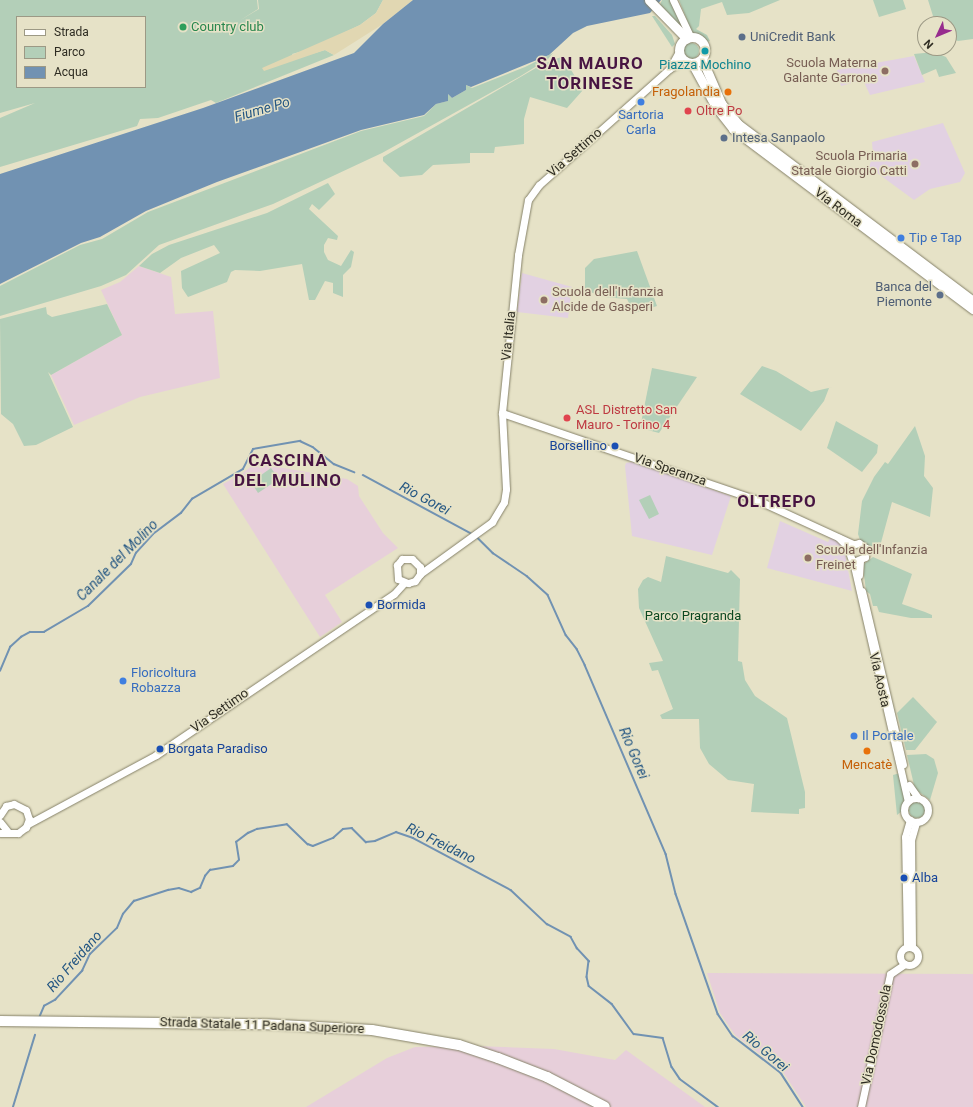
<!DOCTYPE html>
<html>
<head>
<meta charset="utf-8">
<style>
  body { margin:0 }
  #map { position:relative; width:973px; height:1107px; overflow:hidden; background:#e6e2c7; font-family:Roboto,sans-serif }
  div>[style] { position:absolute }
  .industrial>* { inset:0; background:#e7cfda }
  .education>* { inset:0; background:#e2d1e2 }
  .green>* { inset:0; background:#b3cfb8 }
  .round { border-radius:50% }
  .sand>* { inset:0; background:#e1d7b2 }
  .water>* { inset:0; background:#7192b2 }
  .stream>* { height:1.5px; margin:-0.75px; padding:0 0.75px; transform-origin:0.75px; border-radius:0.75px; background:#7192b2 }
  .roads { filter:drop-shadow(0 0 1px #868269) drop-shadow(0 0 1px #868269) }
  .minor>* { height:7px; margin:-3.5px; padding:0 3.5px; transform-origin:3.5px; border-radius:3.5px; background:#fff }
  .minor>.ring { margin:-3.5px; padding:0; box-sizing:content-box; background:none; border:7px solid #fff; border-radius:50% }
  .major>* { height:9px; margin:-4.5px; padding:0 4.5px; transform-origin:4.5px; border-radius:4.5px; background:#fff }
  .major>.ring { margin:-4.5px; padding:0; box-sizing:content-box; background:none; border:9px solid #fff; border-radius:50% }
  .highway>* { height:10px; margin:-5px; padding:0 5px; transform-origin:5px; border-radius:5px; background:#fff }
  .dots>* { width:11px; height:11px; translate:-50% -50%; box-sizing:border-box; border:2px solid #e6e2c7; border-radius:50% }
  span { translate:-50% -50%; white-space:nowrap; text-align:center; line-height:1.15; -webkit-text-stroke:3px #e6e2c7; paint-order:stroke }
  .leisure-label { font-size:13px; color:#27864d }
  .left { translate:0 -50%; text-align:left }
  .service-label { font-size:13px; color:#4e5e75 }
  .right { translate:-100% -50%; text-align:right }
  .education-label { font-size:13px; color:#785e54 }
  .culture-label { font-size:13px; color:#0d838f }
  .food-label { font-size:13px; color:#c56008 }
  .health-label { font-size:13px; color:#be3a42 }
  .shop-label { font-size:13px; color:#366cbe }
  .street-label { font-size:13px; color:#2e2c22 }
  .transit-label { font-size:13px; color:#164399 }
  .park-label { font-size:13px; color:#0a4821 }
  .water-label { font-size:14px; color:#255783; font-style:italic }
  .district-label { font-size:17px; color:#471442; font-weight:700; letter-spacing:1px }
  .legend { position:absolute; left:16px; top:16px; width:130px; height:72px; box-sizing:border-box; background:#e6e2c7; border:1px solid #9c9985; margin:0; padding:5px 7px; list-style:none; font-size:12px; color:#2e2c22 }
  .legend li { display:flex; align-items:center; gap:8px; height:20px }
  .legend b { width:20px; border:1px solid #9c9985 }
  .north { position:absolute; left:917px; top:16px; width:40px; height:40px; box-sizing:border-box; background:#e6e2c7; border:1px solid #9c9985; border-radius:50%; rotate:226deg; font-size:11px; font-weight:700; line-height:16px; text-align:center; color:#2e2c22 }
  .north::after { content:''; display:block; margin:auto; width:14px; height:18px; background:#972c8e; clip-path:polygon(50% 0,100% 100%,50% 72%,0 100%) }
</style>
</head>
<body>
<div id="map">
  <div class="industrial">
    <div style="clip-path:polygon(139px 266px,171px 277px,175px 314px,213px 311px,220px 378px,140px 397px,74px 425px,51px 375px,122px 335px,101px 290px,120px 282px)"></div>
    <div style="clip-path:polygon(255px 463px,347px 479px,358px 486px,359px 496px,383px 533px,398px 548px,325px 595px,342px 622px,320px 637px,223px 484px,243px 473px)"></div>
    <div style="clip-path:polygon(707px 973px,973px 974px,973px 1107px,806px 1107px,783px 1072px,735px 1035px,720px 1013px)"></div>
    <div style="clip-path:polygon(477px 1046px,554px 1049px,615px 1060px,626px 1050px,705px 1107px,306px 1107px,387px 1058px,415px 1047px)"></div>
  </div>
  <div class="education">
    <div style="clip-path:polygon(914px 56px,925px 82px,870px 95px,863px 80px,841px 86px,837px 70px)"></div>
    <div style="clip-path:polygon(943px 123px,965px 173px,960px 182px,930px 189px,914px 200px,869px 167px,873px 155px,872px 142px)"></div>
    <div style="clip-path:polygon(522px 273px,572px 287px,568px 318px,517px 312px)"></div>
    <div style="clip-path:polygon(632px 462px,731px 496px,712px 555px,632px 536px,625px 466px,626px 463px)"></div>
    <div style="clip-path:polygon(780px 521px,828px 542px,831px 537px,840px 543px,844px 548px,852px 591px,767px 568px)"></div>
  </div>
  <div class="green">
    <div style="clip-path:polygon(evenodd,0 0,257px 0,258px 9px,239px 21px,259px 9px,258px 0,383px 0,376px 13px,360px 25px,310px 49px,292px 54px,295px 59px,325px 50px,334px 55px,216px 103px,211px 100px,158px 118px,140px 119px,137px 126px,0 167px,0 118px,35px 103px,0 113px,0 0,17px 17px,145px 17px,145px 87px,17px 87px,17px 17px)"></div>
    <div style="clip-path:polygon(662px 0,672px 0,683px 29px,660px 5px)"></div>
    <div style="clip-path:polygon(679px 0,780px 0,749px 13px,727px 15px,722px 2px,701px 9px,699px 26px,696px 29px,707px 35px,710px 41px,705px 43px,693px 35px)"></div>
    <div style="clip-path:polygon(873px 0,903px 0,906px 9px,879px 17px)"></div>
    <div style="clip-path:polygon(928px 0,973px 0,973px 39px,958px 41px,951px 38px,949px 24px,933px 16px)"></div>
    <div style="clip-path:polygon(652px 16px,655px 16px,672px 35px,675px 44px,672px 47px)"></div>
    <div class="round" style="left:683px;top:43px;width:16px;height:16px"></div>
    <div style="clip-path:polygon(934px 52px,946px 57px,956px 73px,939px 77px,936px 69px,922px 75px,914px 54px)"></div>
    <div style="clip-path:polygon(553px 53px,548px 59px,519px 77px,382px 153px,273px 204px,159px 245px,126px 275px,101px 286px,0 316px,0 286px,80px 245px,102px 239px,148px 212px,361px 131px,424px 116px,436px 104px,448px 101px,448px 94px,452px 98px,466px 90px,466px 85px,472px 88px,525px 67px)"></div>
    <div style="clip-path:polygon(561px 57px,567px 63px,583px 90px,567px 108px,530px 97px,524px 119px,524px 144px,495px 147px,494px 153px,470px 153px,470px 163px,433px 165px,422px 175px,400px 177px,383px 161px,383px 157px,541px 65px)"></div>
    <div style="clip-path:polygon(328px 183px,335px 194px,319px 210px,312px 204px,309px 209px,338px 236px,337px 240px,328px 238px,324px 245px,324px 252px,328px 260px,341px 266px,351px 250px,354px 252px,351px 267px,343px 275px,343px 297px,333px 293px,333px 283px,325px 281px,315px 300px,309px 300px,302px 264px,260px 271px,235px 270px,231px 272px,227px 282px,188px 297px,182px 288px,181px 271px,220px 253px,214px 245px,181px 258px,160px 273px,139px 266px,152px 254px,169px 245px,267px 213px)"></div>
    <div style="clip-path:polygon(637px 251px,657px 306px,634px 313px,627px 299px,604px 297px,585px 290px,585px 268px,594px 259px)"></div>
    <div style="clip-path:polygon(107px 304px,122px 335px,51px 375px,48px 372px,73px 427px,36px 445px,24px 446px,13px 424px,1px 414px,0 319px,46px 307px,47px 314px,52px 317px)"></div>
    <div style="clip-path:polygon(762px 366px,776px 371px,811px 392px,833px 387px,829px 388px,824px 401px,801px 431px,740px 394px)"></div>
    <div style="clip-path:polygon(652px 368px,697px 377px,659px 433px,640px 428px)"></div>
    <div style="clip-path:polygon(836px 421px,878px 445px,877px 453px,862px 472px,827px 448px)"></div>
    <div style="clip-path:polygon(915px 426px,925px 456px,924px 476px,933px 488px,930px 517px,892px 502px,879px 550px,869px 548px,860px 540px,858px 534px,862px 501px,874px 477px,885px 462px,888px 464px)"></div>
    <div style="clip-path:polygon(271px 468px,279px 479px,258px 493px,251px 482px)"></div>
    <div style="clip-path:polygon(650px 495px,659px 514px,649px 519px,639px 500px)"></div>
    <div style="clip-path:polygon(666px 556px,728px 573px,731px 570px,740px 579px,738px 661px,742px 662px,745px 680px,755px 696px,787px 718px,805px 792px,805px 808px,799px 809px,799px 814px,751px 812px,754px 784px,728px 780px,709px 764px,700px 748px,699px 719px,662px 719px,660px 715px,673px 709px,658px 670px,652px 671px,649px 663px,663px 661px,639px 608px,638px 589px,643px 580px,648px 577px,661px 582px)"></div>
    <div style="clip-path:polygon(873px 557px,912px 574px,902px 604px,925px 612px,932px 615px,932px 618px,911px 618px,879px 612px,877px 606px,873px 606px,870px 594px,866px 591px,864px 575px,864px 564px)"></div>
    <div style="clip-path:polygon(913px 697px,937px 722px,915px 750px,906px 750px,897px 713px)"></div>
    <div style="clip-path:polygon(926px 754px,934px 759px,938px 773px,930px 800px,915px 789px,907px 755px)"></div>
    <div style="clip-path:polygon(900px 773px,907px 798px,902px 811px,897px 815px,893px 775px)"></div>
    <div class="round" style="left:909px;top:802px;width:16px;height:16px"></div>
  </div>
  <div class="sand">
    <div style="clip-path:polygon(383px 0,413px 0,383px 24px,334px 55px,325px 50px,264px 71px,262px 68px,360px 25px,376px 13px)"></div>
  </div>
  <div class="water">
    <div style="clip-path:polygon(413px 0,661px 0,650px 13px,587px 26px,573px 33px,549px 55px,471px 87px,466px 85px,466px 90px,452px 98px,448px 94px,448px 101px,436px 104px,424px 115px,361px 130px,217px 182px,146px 211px,100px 237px,81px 243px,0 284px,0 174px,203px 108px,354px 53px,383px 24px)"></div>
  </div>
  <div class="stream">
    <div style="left:363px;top:475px;width:124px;rotate:28.4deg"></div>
    <div style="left:477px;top:537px;width:23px;rotate:45deg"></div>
    <div style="left:493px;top:553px;width:41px;rotate:34.1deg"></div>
    <div style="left:527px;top:576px;width:28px;rotate:42deg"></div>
    <div style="left:548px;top:595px;width:44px;rotate:65.8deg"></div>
    <div style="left:566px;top:635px;width:18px;rotate:52deg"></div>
    <div style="left:577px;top:649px;width:18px;rotate:63deg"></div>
    <div style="left:585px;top:665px;width:206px;rotate:66.8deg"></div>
    <div style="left:666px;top:854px;width:41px;rotate:76deg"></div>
    <div style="left:676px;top:894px;width:127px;rotate:70.7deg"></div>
    <div style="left:718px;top:1014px;width:27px;rotate:56deg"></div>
    <div style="left:733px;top:1036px;width:61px;rotate:37.6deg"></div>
    <div style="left:781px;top:1073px;width:40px;rotate:57.1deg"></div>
    <div style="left:0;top:671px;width:26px;rotate:-67deg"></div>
    <div style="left:10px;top:647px;width:15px;rotate:-42deg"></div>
    <div style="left:21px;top:637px;width:10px;rotate:-29deg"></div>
    <div style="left:30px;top:632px;width:14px"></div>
    <div style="left:44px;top:632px;width:51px;rotate:-30.6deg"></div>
    <div style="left:88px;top:606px;width:60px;rotate:-44.3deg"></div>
    <div style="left:131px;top:564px;width:12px;rotate:-66deg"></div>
    <div style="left:136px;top:553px;width:25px;rotate:-48deg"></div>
    <div style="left:153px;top:534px;width:35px;rotate:-37deg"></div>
    <div style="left:181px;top:513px;width:18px;rotate:-52deg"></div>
    <div style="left:192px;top:499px;width:59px;rotate:-30.5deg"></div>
    <div style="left:243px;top:469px;width:22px;rotate:-63deg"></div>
    <div style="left:253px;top:449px;width:48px;rotate:-9.7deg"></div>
    <div style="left:300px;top:441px;width:14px;rotate:25deg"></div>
    <div style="left:313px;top:447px;width:27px;rotate:39deg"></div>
    <div style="left:334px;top:464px;width:22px;rotate:22deg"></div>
    <div style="left:39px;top:1018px;width:13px;rotate:-67deg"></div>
    <div style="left:44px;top:1006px;width:13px;rotate:-29deg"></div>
    <div style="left:55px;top:1000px;width:40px;rotate:-47deg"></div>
    <div style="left:82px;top:971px;width:19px;rotate:-65deg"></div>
    <div style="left:90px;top:954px;width:37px;rotate:-44deg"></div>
    <div style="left:117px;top:928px;width:15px;rotate:-67deg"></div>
    <div style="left:123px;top:914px;width:17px;rotate:-50deg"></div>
    <div style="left:134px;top:901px;width:36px;rotate:-18deg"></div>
    <div style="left:168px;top:890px;width:11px;rotate:-10deg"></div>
    <div style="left:179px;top:888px;width:13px;rotate:18deg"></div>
    <div style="left:191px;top:892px;width:10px;rotate:-24deg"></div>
    <div style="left:200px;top:888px;width:13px;rotate:-67deg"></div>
    <div style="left:205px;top:876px;width:8px;rotate:-50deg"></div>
    <div style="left:210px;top:870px;width:23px;rotate:-10deg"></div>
    <div style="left:233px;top:866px;width:8px;rotate:-45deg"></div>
    <div style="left:239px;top:860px;width:18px;rotate:-99deg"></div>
    <div style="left:236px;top:842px;width:15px;rotate:-37deg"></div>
    <div style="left:248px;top:833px;width:10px;rotate:-24deg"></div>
    <div style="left:257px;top:829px;width:30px;rotate:-9deg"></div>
    <div style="left:287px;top:824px;width:29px;rotate:44deg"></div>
    <div style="left:308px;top:844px;width:5px;rotate:22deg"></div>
    <div style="left:313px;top:846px;width:22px;rotate:-22deg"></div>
    <div style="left:333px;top:838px;width:13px;rotate:-42deg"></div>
    <div style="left:343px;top:829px;width:9px;rotate:-6deg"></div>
    <div style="left:352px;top:828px;width:20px;rotate:45deg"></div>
    <div style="left:366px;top:842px;width:9px;rotate:-6deg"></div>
    <div style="left:375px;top:841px;width:23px;rotate:-23deg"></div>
    <div style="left:396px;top:832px;width:18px;rotate:19deg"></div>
    <div style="left:413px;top:838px;width:111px;rotate:28deg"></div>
    <div style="left:511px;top:890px;width:50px;rotate:43.4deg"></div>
    <div style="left:547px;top:924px;width:27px;rotate:28deg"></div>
    <div style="left:571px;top:937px;width:13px;rotate:61deg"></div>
    <div style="left:577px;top:948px;width:18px;rotate:47deg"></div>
    <div style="left:589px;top:961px;width:16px;rotate:97deg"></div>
    <div style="left:587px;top:977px;width:9px;rotate:77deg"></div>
    <div style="left:589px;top:986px;width:29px;rotate:38deg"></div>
    <div style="left:612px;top:1004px;width:37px;rotate:54deg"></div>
    <div style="left:634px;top:1034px;width:29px;rotate:8deg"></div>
    <div style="left:663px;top:1038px;width:30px;rotate:73deg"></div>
    <div style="left:672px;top:1067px;width:14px;rotate:56deg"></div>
    <div style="left:680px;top:1079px;width:47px;rotate:36.4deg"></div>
    <div style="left:13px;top:1107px;width:75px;rotate:-73deg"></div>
  </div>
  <div class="roads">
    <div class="minor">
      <div style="left:673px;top:0;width:42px;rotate:64.7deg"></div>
      <div style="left:671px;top:66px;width:18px;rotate:-61deg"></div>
      <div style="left:502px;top:413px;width:269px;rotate:18.8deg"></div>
      <div style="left:757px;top:500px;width:106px;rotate:24.6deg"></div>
      <div style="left:839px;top:538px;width:11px;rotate:45deg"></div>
      <div style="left:847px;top:546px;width:21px;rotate:71deg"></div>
      <div style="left:854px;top:566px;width:241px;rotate:77.1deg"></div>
      <div style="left:851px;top:545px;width:8px;rotate:-14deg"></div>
      <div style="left:859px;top:543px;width:9px;rotate:36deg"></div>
      <div style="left:866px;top:548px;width:9px;rotate:96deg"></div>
      <div style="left:865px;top:557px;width:10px;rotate:156deg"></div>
      <div style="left:420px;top:574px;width:7px;rotate:-90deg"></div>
      <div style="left:420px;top:567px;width:11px;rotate:-135deg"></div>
      <div style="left:412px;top:559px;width:10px;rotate:180deg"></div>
      <div style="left:402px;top:559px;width:8px;rotate:130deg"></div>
      <div style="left:397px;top:565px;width:14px;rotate:86deg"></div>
      <div style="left:398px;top:579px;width:11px;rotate:22deg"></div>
      <div style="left:408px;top:583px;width:7px;rotate:-16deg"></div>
      <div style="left:415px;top:581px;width:9px;rotate:-54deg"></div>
      <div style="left:420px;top:574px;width:89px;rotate:-35.8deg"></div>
      <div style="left:492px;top:522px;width:23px;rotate:-59deg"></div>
      <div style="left:504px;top:502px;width:13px;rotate:-81deg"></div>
      <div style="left:506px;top:489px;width:76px;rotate:-93deg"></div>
      <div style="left:502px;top:413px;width:159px;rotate:-84.2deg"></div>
      <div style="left:518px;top:255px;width:56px;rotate:-79.7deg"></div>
      <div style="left:528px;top:200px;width:19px;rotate:-54deg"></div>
      <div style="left:539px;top:185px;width:174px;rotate:-41.7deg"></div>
      <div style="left:669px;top:69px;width:17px;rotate:-31deg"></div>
      <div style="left:859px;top:575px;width:14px;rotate:-86deg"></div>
      <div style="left:862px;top:591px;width:178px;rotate:76.7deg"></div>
      <div style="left:909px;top:785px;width:16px;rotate:55deg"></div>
      <div class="ring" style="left:904px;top:798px;width:17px;height:17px"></div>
      <div style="left:0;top:815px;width:11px;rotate:-56deg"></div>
      <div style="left:6px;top:806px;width:8px;rotate:-14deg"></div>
      <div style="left:14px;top:804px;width:13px;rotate:27deg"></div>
      <div style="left:26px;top:810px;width:9px;rotate:72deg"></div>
      <div style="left:29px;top:819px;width:9px;rotate:111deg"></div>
      <div style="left:26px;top:827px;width:10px;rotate:143deg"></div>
      <div style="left:18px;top:833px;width:18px;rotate:180deg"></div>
      <div style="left:0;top:822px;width:13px;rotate:51deg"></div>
      <div style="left:28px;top:824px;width:145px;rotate:-28.3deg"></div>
      <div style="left:156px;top:755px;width:287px;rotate:-34.1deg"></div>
      <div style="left:394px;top:594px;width:15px;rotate:-48deg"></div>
      <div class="ring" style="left:900px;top:947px;width:11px;height:11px"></div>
      <div style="left:907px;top:947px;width:110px;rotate:-91deg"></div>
      <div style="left:905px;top:837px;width:18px;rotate:-74deg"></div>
      <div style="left:912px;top:947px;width:107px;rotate:-90.5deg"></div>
      <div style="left:911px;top:840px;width:19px;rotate:-74deg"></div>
      <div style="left:861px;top:1107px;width:136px;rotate:-77.7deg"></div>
      <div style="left:890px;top:974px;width:18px;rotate:-34deg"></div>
    </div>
    <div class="major">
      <div style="left:649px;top:0;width:54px;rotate:45.7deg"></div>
      <div class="ring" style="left:679px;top:37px;width:17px;height:17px"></div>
      <div style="left:702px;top:59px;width:48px;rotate:66.6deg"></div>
      <div style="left:721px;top:103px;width:27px;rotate:51deg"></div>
      <div style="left:738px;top:124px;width:294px;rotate:37deg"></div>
      <div style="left:692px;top:63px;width:50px;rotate:61.4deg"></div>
      <div style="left:716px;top:107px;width:28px;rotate:52deg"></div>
      <div style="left:733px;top:129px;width:300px;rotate:36.9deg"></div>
    </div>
    <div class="highway">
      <div style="left:0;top:1021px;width:263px;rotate:0.7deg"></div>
      <div style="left:263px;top:1024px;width:109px;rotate:3.2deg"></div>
      <div style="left:372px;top:1030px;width:88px;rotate:9.8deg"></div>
      <div style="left:459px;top:1045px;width:41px;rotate:18.4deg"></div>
      <div style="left:498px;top:1058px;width:53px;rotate:21.2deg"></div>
      <div style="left:547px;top:1077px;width:65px;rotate:27.3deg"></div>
    </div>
  </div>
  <div class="dots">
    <div style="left:183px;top:27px;background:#2e9e5b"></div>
    <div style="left:742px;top:37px;background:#5c6f8a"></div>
    <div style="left:705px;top:51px;background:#0f9aa8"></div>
    <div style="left:885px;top:71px;background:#8d6e63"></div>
    <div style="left:728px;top:92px;background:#e8710a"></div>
    <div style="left:641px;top:102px;background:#3f7fe0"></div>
    <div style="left:688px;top:111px;background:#e0444e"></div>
    <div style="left:724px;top:138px;background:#5c6f8a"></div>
    <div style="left:915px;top:164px;background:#8d6e63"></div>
    <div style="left:901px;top:238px;background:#3f7fe0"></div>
    <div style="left:940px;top:295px;background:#5c6f8a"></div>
    <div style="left:544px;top:300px;background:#8d6e63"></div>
    <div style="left:567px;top:418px;background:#e0444e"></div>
    <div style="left:615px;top:446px;background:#1a4fb4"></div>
    <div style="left:808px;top:558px;background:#8d6e63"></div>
    <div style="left:369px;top:605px;background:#1a4fb4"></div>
    <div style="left:123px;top:681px;background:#3f7fe0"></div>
    <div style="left:854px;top:736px;background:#3f7fe0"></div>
    <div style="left:160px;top:749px;background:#1a4fb4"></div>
    <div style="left:867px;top:751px;background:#e8710a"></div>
    <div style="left:904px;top:878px;background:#1a4fb4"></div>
  </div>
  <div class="leisure-label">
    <span class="left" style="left:191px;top:27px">Country club</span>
  </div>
  <div class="service-label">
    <span class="left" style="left:750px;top:37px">UniCredit Bank</span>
    <span class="left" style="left:732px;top:138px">Intesa Sanpaolo</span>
    <span class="right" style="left:932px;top:295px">Banca del<br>Piemonte</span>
  </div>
  <div class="education-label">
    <span class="right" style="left:877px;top:71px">Scuola Materna<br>Galante Garrone</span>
    <span class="right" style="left:907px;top:164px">Scuola Primaria<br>Statale Giorgio Catti</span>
    <span class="left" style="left:552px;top:300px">Scuola dell'Infanzia<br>Alcide de Gasperi</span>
    <span class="left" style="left:816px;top:558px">Scuola dell'Infanzia<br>Freinet</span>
  </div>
  <div class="culture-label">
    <span style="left:705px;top:65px">Piazza Mochino</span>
  </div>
  <div class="food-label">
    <span class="right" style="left:720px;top:92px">Fragolandia</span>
    <span style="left:867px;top:765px">Mencatè</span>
  </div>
  <div class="health-label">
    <span class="left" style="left:696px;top:111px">Oltre Po</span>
    <span class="left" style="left:576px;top:418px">ASL Distretto San<br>Mauro - Torino 4</span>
  </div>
  <div class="shop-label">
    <span style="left:641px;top:123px">Sartoria<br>Carla</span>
    <span class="left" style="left:909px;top:238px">Tip e Tap</span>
    <span class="left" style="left:131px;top:681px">Floricoltura<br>Robazza</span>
    <span class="left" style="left:862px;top:736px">Il Portale</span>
  </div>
  <div class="street-label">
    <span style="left:575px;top:153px;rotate:-41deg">Via Settimo</span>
    <span style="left:838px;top:208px;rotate:37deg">Via Roma</span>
    <span style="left:509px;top:336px;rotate:-84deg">Via Italia</span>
    <span style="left:670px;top:470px;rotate:19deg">Via Speranza</span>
    <span style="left:879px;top:680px;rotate:77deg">Via Aosta</span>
    <span style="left:220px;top:711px;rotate:-35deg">Via Settimo</span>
    <span style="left:262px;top:1026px;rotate:2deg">Strada Statale 11 Padana Superiore</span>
    <span style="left:877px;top:1035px;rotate:-78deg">Via Domodossola</span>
  </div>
  <div class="transit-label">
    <span class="right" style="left:607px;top:446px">Borsellino</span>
    <span class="left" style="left:377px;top:605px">Bormida</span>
    <span class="left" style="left:168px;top:749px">Borgata Paradiso</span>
    <span class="left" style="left:912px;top:878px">Alba</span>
  </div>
  <div class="park-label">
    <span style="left:693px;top:616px">Parco Pragranda</span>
  </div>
  <div class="water-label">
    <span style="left:262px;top:109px;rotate:-16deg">Fiume Po</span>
    <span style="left:425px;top:498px;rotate:28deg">Rio Gorei</span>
    <span style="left:117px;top:560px;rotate:-45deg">Canale del Molino</span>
    <span style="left:634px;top:753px;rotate:67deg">Rio Gorei</span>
    <span style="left:441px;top:843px;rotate:26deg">Rio Freidano</span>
    <span style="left:74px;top:961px;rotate:-49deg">Rio Freidano</span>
    <span style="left:766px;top:1051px;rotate:40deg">Rio Gorei</span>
  </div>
  <div class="district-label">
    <span style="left:590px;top:74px">SAN MAURO<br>TORINESE</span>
    <span style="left:288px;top:471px">CASCINA<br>DEL MULINO</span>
    <span style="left:777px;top:502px">OLTREPO</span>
  </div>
  <ul class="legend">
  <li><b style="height:5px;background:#fff"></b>Strada</li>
  <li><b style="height:11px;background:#b3cfb8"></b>Parco</li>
  <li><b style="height:11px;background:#7192b2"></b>Acqua</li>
  </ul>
  <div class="north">N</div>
</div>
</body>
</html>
